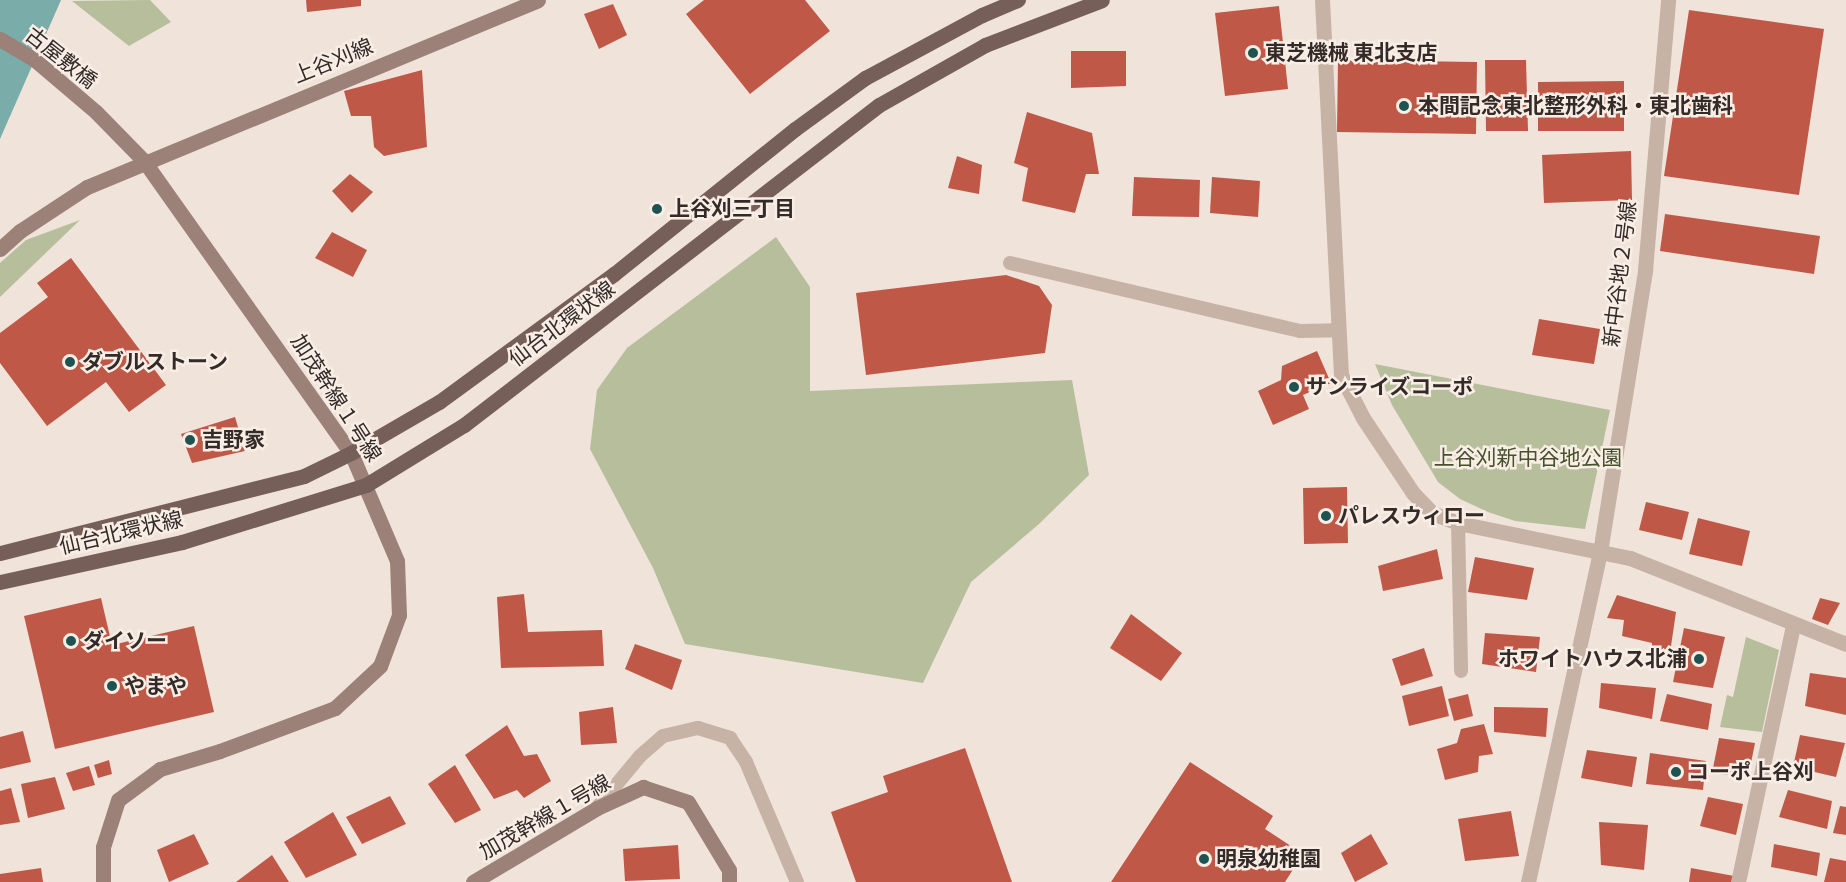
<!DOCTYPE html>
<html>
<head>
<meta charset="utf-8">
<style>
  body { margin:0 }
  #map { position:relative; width:1846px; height:882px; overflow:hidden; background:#f0e3da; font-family:"Source Sans 3","Noto Sans JP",sans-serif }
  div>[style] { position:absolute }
  .green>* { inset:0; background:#b6be9b }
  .water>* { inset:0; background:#7aaca9 }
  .building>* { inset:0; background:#c05848 }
  .lane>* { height:14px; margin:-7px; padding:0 7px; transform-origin:7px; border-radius:7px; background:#c7b2a6 }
  .street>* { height:15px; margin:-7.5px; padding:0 7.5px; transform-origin:7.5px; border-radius:7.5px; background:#c7b2a6 }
  .secondary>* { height:15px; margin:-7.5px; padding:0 7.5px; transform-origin:7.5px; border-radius:7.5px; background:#9b8178 }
  .primary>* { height:15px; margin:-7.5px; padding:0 7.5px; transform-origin:7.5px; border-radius:7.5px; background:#755f58 }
  .dots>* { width:16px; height:16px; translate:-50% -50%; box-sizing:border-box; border:3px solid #f8eee6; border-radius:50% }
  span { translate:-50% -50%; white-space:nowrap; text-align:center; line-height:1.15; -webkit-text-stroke:5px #f8eee6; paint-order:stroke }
  .poi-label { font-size:21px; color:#342a27; font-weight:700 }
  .left { translate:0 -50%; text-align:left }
  .right { translate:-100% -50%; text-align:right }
  .street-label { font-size:21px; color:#342a27 }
  .park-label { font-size:21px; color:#47512c }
</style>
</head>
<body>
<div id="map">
  <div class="green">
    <div style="clip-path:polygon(150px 0,171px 22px,129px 46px,72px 1px)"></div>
    <div style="clip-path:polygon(80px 220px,0 297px,0 263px,26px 240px)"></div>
    <div style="clip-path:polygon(776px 237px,810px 287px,810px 391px,1072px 380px,1089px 475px,1039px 524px,971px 582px,923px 683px,685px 644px,653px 568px,590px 449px,597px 390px,627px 348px)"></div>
    <div style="clip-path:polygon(1375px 364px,1610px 410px,1585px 529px,1515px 521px,1488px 512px,1460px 499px,1438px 482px,1392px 405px)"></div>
    <div style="clip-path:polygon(1746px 637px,1779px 650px,1762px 732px,1720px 727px,1727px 695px,1733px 697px)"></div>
  </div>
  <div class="water">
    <div style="clip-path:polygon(0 0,61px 0,0 139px)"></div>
  </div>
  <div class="building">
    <div style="clip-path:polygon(306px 0,361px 0,361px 6px,307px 12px)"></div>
    <div style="clip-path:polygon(704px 0,805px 0,830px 31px,750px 94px,686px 14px)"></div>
    <div style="clip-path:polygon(613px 4px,627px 35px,599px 49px,584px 14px)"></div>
    <div style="clip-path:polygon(1279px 6px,1288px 89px,1225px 96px,1215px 13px)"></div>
    <div style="clip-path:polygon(1689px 10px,1824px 29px,1799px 195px,1664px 176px)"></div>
    <div style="clip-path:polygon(1071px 51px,1126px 51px,1126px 86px,1071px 88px)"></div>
    <div style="clip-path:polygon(1338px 60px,1477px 62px,1476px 134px,1337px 132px)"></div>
    <div style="clip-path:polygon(1485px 60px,1526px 60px,1528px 131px,1486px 131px)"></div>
    <div style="clip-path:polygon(422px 70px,427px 147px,384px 156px,374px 147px,371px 116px,351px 116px,344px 91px)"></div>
    <div style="clip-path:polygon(1624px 81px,1624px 131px,1538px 131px,1538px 82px)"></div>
    <div style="clip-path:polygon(1027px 112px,1092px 133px,1099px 174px,1086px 174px,1075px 213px,1022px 201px,1028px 168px,1014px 163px)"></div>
    <div style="clip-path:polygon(1631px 151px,1632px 200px,1544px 203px,1542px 155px)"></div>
    <div style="clip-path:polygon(957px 156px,982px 165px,979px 194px,948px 188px)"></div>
    <div style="clip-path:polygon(350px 174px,373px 192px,352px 213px,332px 191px)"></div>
    <div style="clip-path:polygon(1134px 177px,1200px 180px,1199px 217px,1132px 216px)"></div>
    <div style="clip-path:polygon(1212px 177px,1260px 181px,1258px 217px,1210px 213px)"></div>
    <div style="clip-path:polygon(1665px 214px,1820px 236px,1814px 274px,1660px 251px)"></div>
    <div style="clip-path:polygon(332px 232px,367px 250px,353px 277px,315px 258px)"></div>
    <div style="clip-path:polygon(71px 258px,166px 385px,129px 412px,106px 382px,47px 426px,0 363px,0 333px,48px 297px,37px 283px)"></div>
    <div style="clip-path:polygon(1006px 275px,1039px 286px,1052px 305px,1045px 353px,866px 375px,856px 293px)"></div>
    <div style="clip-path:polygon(1539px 319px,1600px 329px,1594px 364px,1532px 355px)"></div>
    <div style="clip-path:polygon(1317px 351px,1331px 383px,1303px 395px,1309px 409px,1273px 425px,1258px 391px,1281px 380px,1282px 366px)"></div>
    <div style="clip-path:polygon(235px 417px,245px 451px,192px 463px,181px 434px)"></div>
    <div style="clip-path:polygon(1347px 487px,1348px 543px,1304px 544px,1303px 488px)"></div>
    <div style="clip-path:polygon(1646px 502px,1689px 512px,1682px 540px,1639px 530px)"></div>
    <div style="clip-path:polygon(1698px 518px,1750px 531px,1742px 566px,1689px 554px)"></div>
    <div style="clip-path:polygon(1437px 549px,1443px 579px,1383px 591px,1378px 566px)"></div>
    <div style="clip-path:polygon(1475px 557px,1534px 568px,1527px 600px,1468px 592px)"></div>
    <div style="clip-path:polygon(524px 594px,528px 632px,602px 630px,604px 666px,501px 668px,497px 597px)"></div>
    <div style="clip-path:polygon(1617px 595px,1676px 612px,1670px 653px,1652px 652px,1652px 643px,1622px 636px,1624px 620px,1607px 618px)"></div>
    <div style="clip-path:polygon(101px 598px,112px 645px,194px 626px,214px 712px,55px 749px,24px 616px)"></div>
    <div style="clip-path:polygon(1820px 598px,1840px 603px,1828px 625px,1812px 619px)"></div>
    <div style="clip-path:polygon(1131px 614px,1182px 653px,1161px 681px,1110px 648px)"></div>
    <div style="clip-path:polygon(1684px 628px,1725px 637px,1713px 688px,1673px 682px)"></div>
    <div style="clip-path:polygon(1485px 633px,1540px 637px,1536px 672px,1482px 664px)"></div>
    <div style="clip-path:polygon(635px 644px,682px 660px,672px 690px,625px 669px)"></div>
    <div style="clip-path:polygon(1424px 648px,1433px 676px,1401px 686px,1392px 659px)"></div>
    <div style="clip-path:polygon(1810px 673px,1846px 678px,1846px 715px,1805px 706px)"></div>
    <div style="clip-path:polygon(1601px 683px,1656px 688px,1652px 719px,1599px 708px)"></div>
    <div style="clip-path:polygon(1442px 686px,1449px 716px,1409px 726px,1402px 696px)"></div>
    <div style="clip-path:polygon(1468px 694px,1473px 716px,1454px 721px,1448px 699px)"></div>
    <div style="clip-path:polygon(1667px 694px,1712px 704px,1708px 730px,1660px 721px)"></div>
    <div style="clip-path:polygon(613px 707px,617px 743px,581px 745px,579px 712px)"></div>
    <div style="clip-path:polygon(1494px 707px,1548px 708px,1546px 737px,1494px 732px)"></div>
    <div style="clip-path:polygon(1484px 724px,1493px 754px,1479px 756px,1478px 772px,1445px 780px,1437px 749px,1457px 743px,1461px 729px)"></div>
    <div style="clip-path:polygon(507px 725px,524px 756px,537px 754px,551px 781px,524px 798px,517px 790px,494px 799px,465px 755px)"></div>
    <div style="clip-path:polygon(23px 731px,31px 762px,0 769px,0 737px)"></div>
    <div style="clip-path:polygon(1800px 735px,1845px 743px,1836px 777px,1793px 767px)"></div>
    <div style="clip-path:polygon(1719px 738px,1755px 743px,1748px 778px,1712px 773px)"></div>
    <div style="clip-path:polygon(965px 748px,1012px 882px,856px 882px,831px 812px,888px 792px,883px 776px)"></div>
    <div style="clip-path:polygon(1587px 750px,1637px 757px,1632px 787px,1581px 778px)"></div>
    <div style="clip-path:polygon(1650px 753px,1706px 761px,1703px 790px,1646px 784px)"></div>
    <div style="clip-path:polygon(109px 760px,112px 774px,98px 778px,94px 765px)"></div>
    <div style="clip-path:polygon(1190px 762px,1273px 816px,1265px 829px,1303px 854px,1285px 882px,1111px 882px)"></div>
    <div style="clip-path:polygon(455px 765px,481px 810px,455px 823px,428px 784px)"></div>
    <div style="clip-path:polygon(89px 766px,95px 785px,73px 791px,66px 773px)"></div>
    <div style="clip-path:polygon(55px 777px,65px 809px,28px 818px,21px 784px)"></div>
    <div style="clip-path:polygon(11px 788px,20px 822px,0 825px,0 791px)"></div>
    <div style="clip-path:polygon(1788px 790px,1832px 801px,1827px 829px,1779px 817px)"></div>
    <div style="clip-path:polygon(390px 796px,406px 824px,362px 844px,346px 817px)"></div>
    <div style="clip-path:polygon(1708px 797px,1743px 804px,1736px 835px,1700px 826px)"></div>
    <div style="clip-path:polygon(1840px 806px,1846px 807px,1846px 835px,1833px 833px)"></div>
    <div style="clip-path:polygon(1511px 811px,1519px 856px,1465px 861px,1458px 819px)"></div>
    <div style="clip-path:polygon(333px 812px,357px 855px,306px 878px,284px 842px)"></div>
    <div style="clip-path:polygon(1599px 822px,1648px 825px,1644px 870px,1601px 865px)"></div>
    <div style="clip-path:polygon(194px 834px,209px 864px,169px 882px,157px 850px)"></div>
    <div style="clip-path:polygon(1371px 834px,1388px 864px,1355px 882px,1341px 853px)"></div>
    <div style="clip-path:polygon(1774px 844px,1820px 853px,1817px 876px,1771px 867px)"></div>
    <div style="clip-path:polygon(678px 845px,680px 879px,625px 881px,623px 849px)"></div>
    <div style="clip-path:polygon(272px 855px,289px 882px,236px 882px)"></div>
    <div style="clip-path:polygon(1830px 858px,1846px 861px,1846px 882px,1824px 882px)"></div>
    <div style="clip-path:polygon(41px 868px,43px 882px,0 882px,0 874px)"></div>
    <div style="clip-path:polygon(1691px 868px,1734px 876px,1733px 882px,1689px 882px)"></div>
  </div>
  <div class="lane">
    <div style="left:1010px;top:263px;width:298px;rotate:13.2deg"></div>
    <div style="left:1300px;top:331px;width:39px;rotate:-1deg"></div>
    <div style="left:1458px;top:523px;width:148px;rotate:88.8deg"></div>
    <div style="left:597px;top:808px;width:67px;rotate:-50.4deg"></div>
    <div style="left:640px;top:756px;width:30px;rotate:-41deg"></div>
    <div style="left:663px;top:736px;width:36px;rotate:-13deg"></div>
    <div style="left:698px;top:728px;width:34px;rotate:17deg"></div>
    <div style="left:730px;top:738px;width:29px;rotate:56deg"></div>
    <div style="left:746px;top:762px;width:130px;rotate:67deg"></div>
  </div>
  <div class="street">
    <div style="left:1322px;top:0;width:375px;rotate:87.1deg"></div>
    <div style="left:1341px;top:375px;width:48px;rotate:62.9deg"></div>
    <div style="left:1363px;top:418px;width:90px;rotate:56.3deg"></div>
    <div style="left:1413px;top:493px;width:28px;rotate:46deg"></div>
    <div style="left:1432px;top:513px;width:28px;rotate:21deg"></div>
    <div style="left:1458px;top:523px;width:176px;rotate:11.5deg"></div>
    <div style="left:1630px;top:558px;width:232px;rotate:21.7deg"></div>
    <div style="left:1528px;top:882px;width:338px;rotate:-77.7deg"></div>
    <div style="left:1600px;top:552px;width:286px;rotate:-80.9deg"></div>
    <div style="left:1645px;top:270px;width:271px;rotate:-85.1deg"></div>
    <div style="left:1738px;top:882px;width:263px;rotate:-77.9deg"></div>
  </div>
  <div class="secondary">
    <div style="left:0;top:39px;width:41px;rotate:31deg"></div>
    <div style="left:35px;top:60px;width:80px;rotate:40.4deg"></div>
    <div style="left:96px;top:112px;width:69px;rotate:45.6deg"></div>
    <div style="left:144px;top:161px;width:358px;rotate:54.7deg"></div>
    <div style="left:351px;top:453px;width:117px;rotate:66.9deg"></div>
    <div style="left:397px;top:561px;width:54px;rotate:87.9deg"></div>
    <div style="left:399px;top:615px;width:54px;rotate:110.4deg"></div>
    <div style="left:380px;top:666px;width:62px;rotate:137deg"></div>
    <div style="left:335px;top:708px;width:123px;rotate:159.5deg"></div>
    <div style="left:220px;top:751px;width:63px;rotate:163.3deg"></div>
    <div style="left:160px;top:769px;width:52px;rotate:143.6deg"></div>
    <div style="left:118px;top:800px;width:49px;rotate:107.7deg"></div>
    <div style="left:103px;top:847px;width:35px;rotate:90deg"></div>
    <div style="left:0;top:249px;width:27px;rotate:-42deg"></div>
    <div style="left:20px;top:231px;width:80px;rotate:-33.3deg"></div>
    <div style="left:87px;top:187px;width:488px;rotate:-22.5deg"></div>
    <div style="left:473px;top:882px;width:144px;rotate:-30.8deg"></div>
    <div style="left:597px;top:808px;width:51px;rotate:-24.5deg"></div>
    <div style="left:643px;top:787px;width:47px;rotate:18.4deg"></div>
    <div style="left:688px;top:802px;width:79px;rotate:58.9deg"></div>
    <div style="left:729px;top:870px;width:12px;rotate:90deg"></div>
  </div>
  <div class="primary">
    <div style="left:0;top:553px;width:314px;rotate:-14.2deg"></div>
    <div style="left:304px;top:476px;width:52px;rotate:-26.1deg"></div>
    <div style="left:351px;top:453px;width:102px;rotate:-30.1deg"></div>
    <div style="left:439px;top:402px;width:217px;rotate:-36.2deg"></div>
    <div style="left:614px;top:274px;width:232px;rotate:-38.7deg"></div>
    <div style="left:795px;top:129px;width:87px;rotate:-36.1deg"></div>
    <div style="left:865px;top:78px;width:133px;rotate:-28.3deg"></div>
    <div style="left:982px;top:15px;width:39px;rotate:-23deg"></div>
    <div style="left:0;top:582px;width:186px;rotate:-12.4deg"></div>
    <div style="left:182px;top:542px;width:193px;rotate:-17.2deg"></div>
    <div style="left:366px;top:485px;width:115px;rotate:-31.5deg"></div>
    <div style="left:464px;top:425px;width:524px;rotate:-37.64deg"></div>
    <div style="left:879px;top:105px;width:122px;rotate:-29.5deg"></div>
    <div style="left:985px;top:45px;width:125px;rotate:-21deg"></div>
  </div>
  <div class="dots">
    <div style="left:1253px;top:53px;background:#1e5351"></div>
    <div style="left:1404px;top:106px;background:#1e5351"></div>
    <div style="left:657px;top:209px;background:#1e5351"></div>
    <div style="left:70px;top:362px;background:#1e5351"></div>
    <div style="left:1294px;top:387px;background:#1e5351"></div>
    <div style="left:190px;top:440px;background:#1e5351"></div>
    <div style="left:1326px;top:516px;background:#1e5351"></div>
    <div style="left:71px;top:641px;background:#1e5351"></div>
    <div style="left:1699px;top:659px;background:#1e5351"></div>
    <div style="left:112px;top:686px;background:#1e5351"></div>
    <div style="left:1676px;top:772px;background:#1e5351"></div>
    <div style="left:1204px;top:859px;background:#1e5351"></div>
  </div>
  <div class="poi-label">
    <span class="left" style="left:1265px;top:53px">東芝機械 東北支店</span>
    <span class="left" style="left:1418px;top:106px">本間記念東北整形外科・東北歯科</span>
    <span class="left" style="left:669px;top:209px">上谷刈三丁目</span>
    <span class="left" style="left:82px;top:362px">ダブルストーン</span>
    <span class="left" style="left:1306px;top:387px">サンライズコーポ</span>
    <span class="left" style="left:202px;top:440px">吉野家</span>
    <span class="left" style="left:1338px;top:516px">パレスウィロー</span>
    <span class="left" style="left:83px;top:641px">ダイソー</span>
    <span class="right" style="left:1687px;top:659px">ホワイトハウス北浦</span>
    <span class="left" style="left:124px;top:686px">やまや</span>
    <span class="left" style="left:1688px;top:772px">コーポ上谷刈</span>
    <span class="left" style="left:1216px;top:859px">明泉幼稚園</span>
  </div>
  <div class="street-label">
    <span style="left:61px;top:58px;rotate:38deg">古屋敷橋</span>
    <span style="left:333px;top:61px;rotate:-22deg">上谷刈線</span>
    <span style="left:1620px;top:274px;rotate:-83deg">新中谷地２号線</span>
    <span style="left:562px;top:324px;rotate:-37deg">仙台北環状線</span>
    <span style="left:336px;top:398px;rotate:57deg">加茂幹線１号線</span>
    <span style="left:121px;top:533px;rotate:-13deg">仙台北環状線</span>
    <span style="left:545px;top:817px;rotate:-30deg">加茂幹線１号線</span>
  </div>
  <div class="park-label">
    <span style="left:1528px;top:458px">上谷刈新中谷地公園</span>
  </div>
</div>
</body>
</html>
